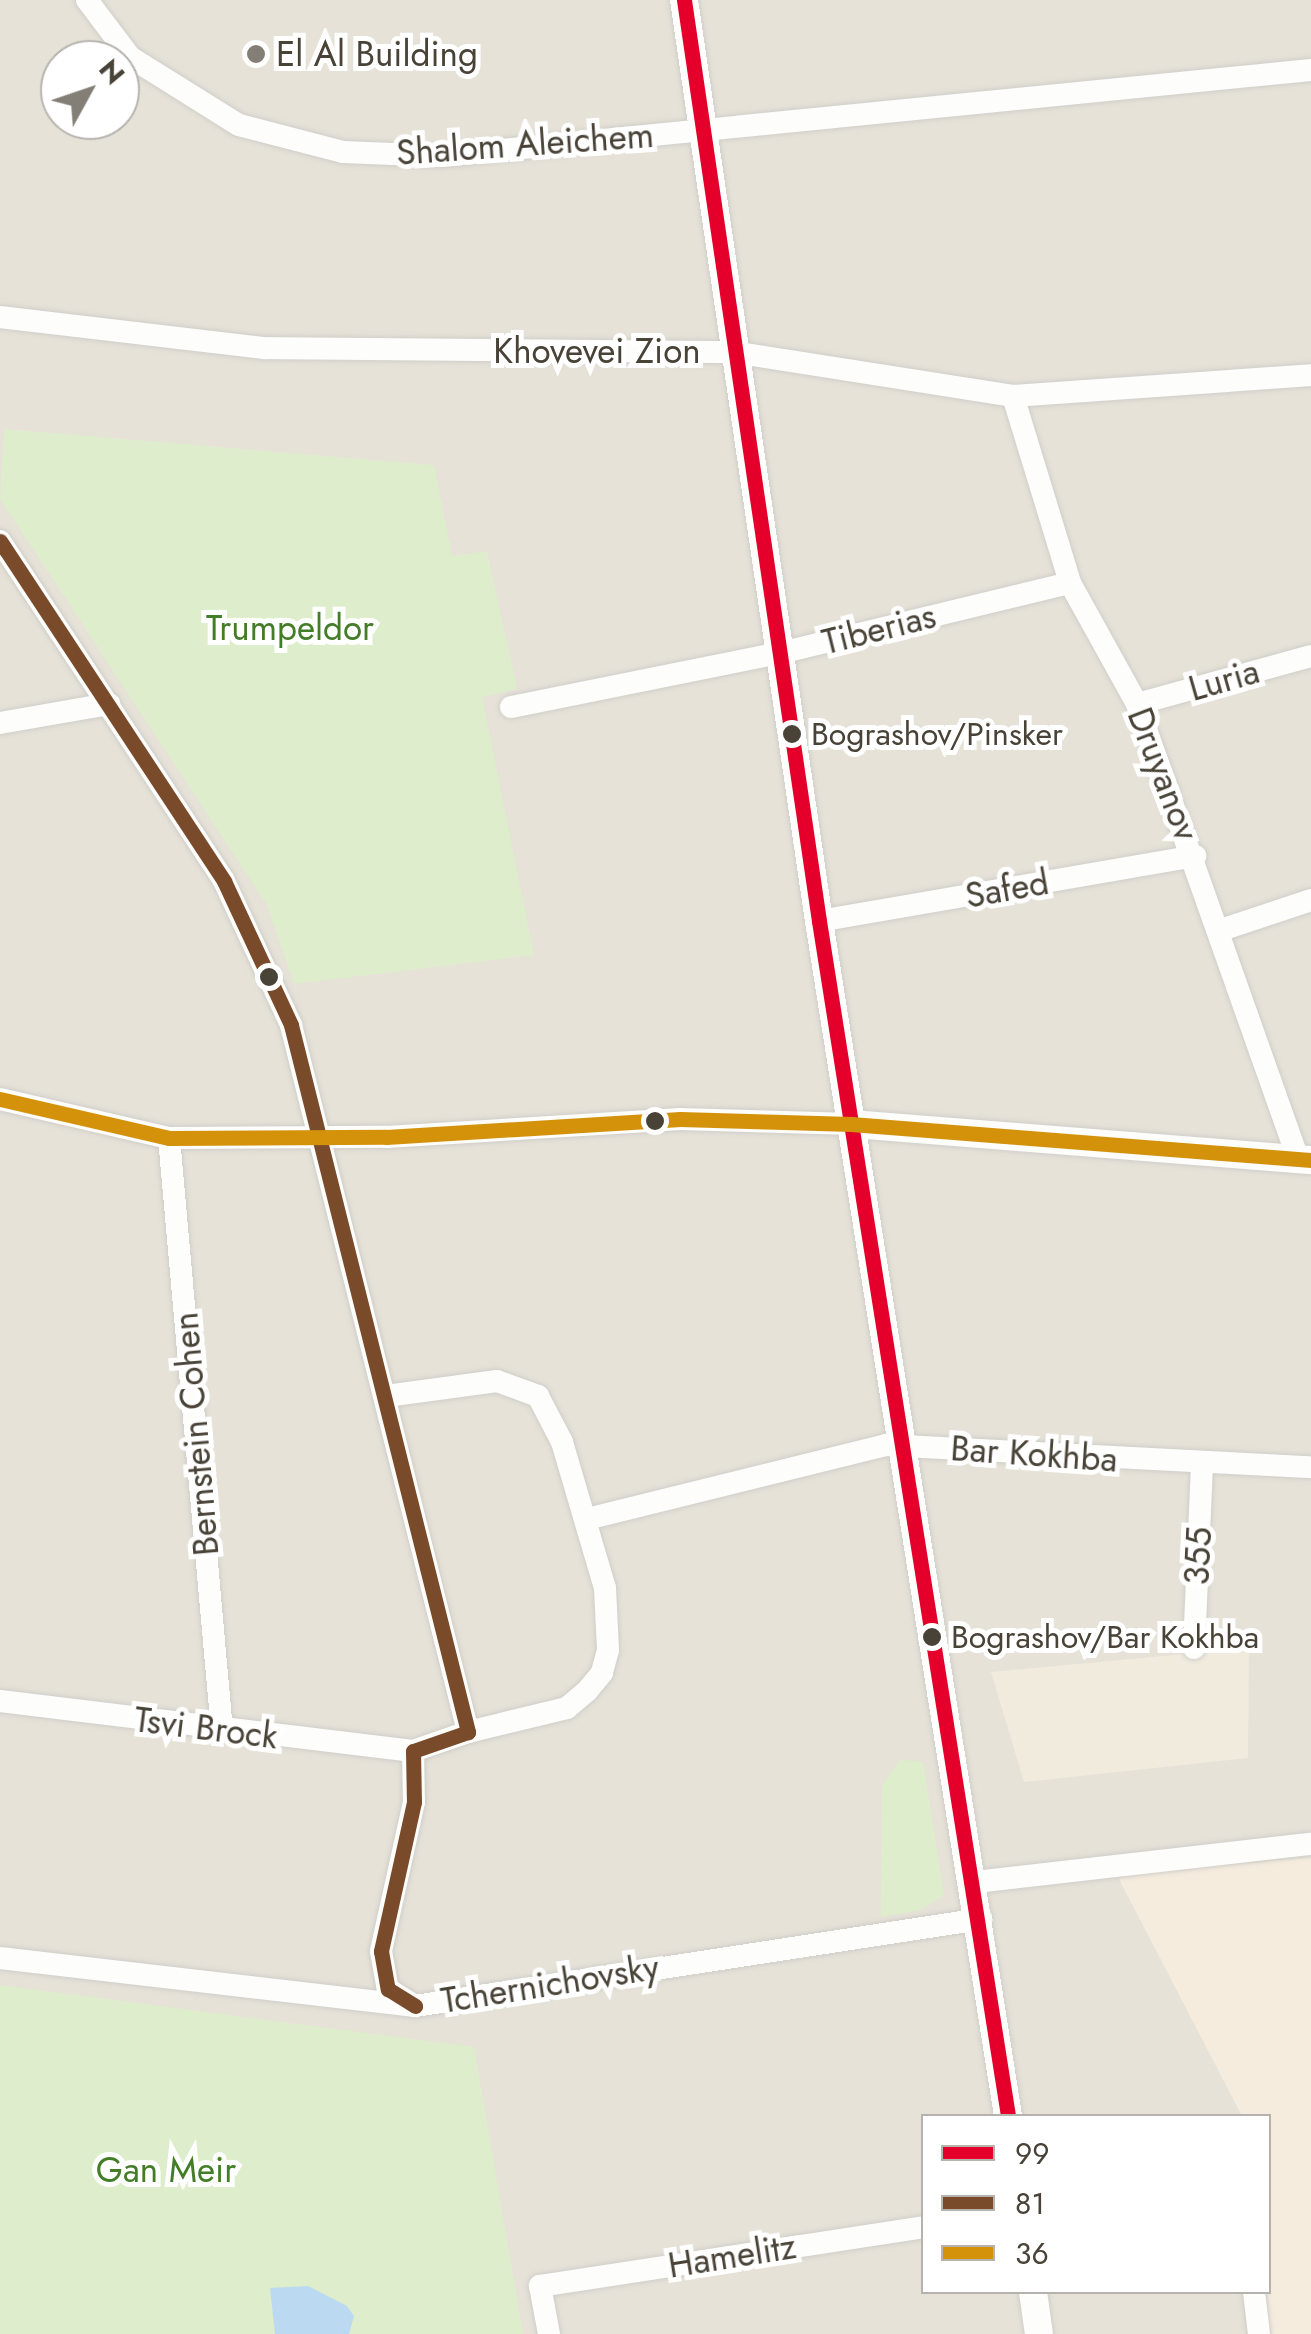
<!DOCTYPE html>
<html>
<head>
<meta charset="utf-8">
<style>
  body { margin:0 }
  #map { position:relative; width:1311px; height:2334px; overflow:hidden; background:#f2f0eb; font-family:Jost,sans-serif }
  div>[style] { position:absolute }
  .residential>* { inset:0; background:#e6e2d8 }
  .commercial>* { inset:0; background:#f5ecde }
  .education>* { inset:0; background:#f0ebdd }
  .green>* { inset:0; background:#deedcb }
  .water>* { inset:0; background:#bbd9f1 }
  .roads { filter:drop-shadow(0 0 2px #d0cec9) drop-shadow(0 0 2px #d0cec9) }
  .minor>* { height:22px; margin:-11px; padding:0 11px; transform-origin:11px; border-radius:11px; background:#fdfdfc }
  .tertiary>* { height:28px; margin:-14px; padding:0 14px; transform-origin:14px; border-radius:14px; background:#fdfdfc }
  .bus-1>* { height:15px; margin:-7.5px; padding:0 7.5px; transform-origin:7.5px; border-radius:7.5px; background:#e4002b }
  .bus-2>* { height:15px; margin:-7.5px; padding:0 7.5px; transform-origin:7.5px; border-radius:7.5px; background:#7a4b2a }
  .bus-3>* { height:15px; margin:-7.5px; padding:0 7.5px; transform-origin:7.5px; border-radius:7.5px; background:#d4920b }
  .dots>* { width:28px; height:28px; translate:-50% -50%; box-sizing:border-box; border:5px solid #fff; border-radius:50% }
  span { translate:-50% -50%; white-space:nowrap; text-align:center; line-height:1.15; -webkit-text-stroke:10px #fff; paint-order:stroke }
  .bus-label { font-size:32px; color:#484237 }
  .left { translate:0 -50%; text-align:left }
  .poi-label { font-size:35px; color:#484237 }
  .street-label { font-size:35px; color:#484237 }
  .park-label { font-size:35px; color:#447d27 }
  .legend { position:absolute; left:921px; top:2114px; width:350px; height:180px; box-sizing:border-box; background:#fff; border:2px solid #b6b3af; margin:0; padding:12px 18px; list-style:none; font-size:30px; color:#484237 }
  .legend li { display:flex; align-items:center; gap:20px; height:50px }
  .legend b { width:50px; border:2px solid #b6b3af }
  .north { position:absolute; left:40px; top:40px; width:100px; height:100px; box-sizing:border-box; background:#fff; border:2px solid #b6b3af; border-radius:50%; rotate:50deg; font-size:28px; font-weight:700; line-height:40px; text-align:center; color:#484237 }
  .north::after { content:''; display:block; margin:auto; width:35px; height:45px; background:#847f76; clip-path:polygon(50% 0,100% 100%,50% 72%,0 100%) }
</style>
</head>
<body>
<div id="map">
  <div class="residential">
    <div style="clip-path:polygon(evenodd,0 0,1311px 0,1311px 2334px,0 2334px,0 0,60px 60px,120px 60px,120px 120px,60px 120px,60px 60px,0 0,924px 2116px,1268px 2116px,1268px 2292px,924px 2292px,924px 2116px)"></div>
  </div>
  <div class="commercial">
    <div style="clip-path:polygon(1311px 1858px,1311px 2334px,1267px 2334px,1268px 2116px,1242px 2116px,1119px 1879px,1139px 1872px)"></div>
  </div>
  <div class="education">
    <div style="clip-path:polygon(1249px 1648px,1248px 1758px,1024px 1782px,991px 1672px)"></div>
  </div>
  <div class="green">
    <div style="clip-path:polygon(4px 429px,434px 465px,452px 556px,487px 551px,517px 689px,482px 697px,534px 955px,294px 984px,267px 905px,0 499px)"></div>
    <div style="clip-path:polygon(900px 1760px,923px 1762px,944px 1896px,920px 1910px,881px 1917px,882px 1786px)"></div>
    <div style="clip-path:polygon(0 1985px,474px 2047px,523px 2334px,0 2334px)"></div>
  </div>
  <div class="water">
    <div style="clip-path:polygon(308px 2286px,347px 2306px,354px 2316px,349px 2334px,275px 2334px,270px 2288px)"></div>
  </div>
  <div class="roads">
    <div class="minor">
      <div style="left:87px;top:0;width:71px;rotate:53deg"></div>
      <div style="left:130px;top:57px;width:128px;rotate:32deg"></div>
      <div style="left:239px;top:125px;width:107px;rotate:14.6deg"></div>
      <div style="left:343px;top:152px;width:98px;rotate:2.3deg"></div>
      <div style="left:441px;top:156px;width:874px;rotate:-5.65deg"></div>
      <div style="left:0;top:317px;width:266px;rotate:6.7deg"></div>
      <div style="left:264px;top:348px;width:469px;rotate:0.5deg"></div>
      <div style="left:733px;top:352px;width:283px;rotate:8.9deg"></div>
      <div style="left:1013px;top:396px;width:299px;rotate:-4deg"></div>
      <div style="left:1013px;top:396px;width:195px;rotate:73deg"></div>
      <div style="left:1070px;top:583px;width:138px;rotate:61deg"></div>
      <div style="left:1137px;top:704px;width:483px;rotate:70.5deg"></div>
      <div style="left:0;top:541px;width:407px;rotate:56.6deg"></div>
      <div style="left:224px;top:881px;width:159px;rotate:65deg"></div>
      <div style="left:291px;top:1025px;width:729px;rotate:75.94deg"></div>
      <div style="left:468px;top:1732px;width:58px;rotate:160.9deg"></div>
      <div style="left:413px;top:1751px;width:51px;rotate:88.9deg"></div>
      <div style="left:414px;top:1802px;width:153px;rotate:102.5deg"></div>
      <div style="left:381px;top:1951px;width:39px;rotate:80deg"></div>
      <div style="left:388px;top:1989px;width:32px;rotate:32deg"></div>
      <div style="left:1137px;top:704px;width:180px;rotate:-15.4deg"></div>
      <div style="left:511px;top:707px;width:274px;rotate:-11.4deg"></div>
      <div style="left:780px;top:653px;width:298px;rotate:-13.6deg"></div>
      <div style="left:0;top:723px;width:111px;rotate:-9.9deg"></div>
      <div style="left:819px;top:921px;width:382px;rotate:-9.8deg"></div>
      <div style="left:1221px;top:930px;width:95px;rotate:-18.4deg"></div>
      <div style="left:0;top:1099px;width:173px;rotate:13deg"></div>
      <div style="left:169px;top:1138px;width:217px;rotate:-0.3deg"></div>
      <div style="left:386px;top:1137px;width:295px;rotate:-3.5deg"></div>
      <div style="left:680px;top:1119px;width:172px;rotate:1.7deg"></div>
      <div style="left:169px;top:1138px;width:595px;rotate:84.89deg"></div>
      <div style="left:386px;top:1396px;width:112px;rotate:-7.7deg"></div>
      <div style="left:497px;top:1381px;width:44px;rotate:20.1deg"></div>
      <div style="left:538px;top:1396px;width:52px;rotate:62.4deg"></div>
      <div style="left:562px;top:1442px;width:152px;rotate:73.6deg"></div>
      <div style="left:605px;top:1588px;width:62px;rotate:87.2deg"></div>
      <div style="left:608px;top:1650px;width:24px;rotate:105deg"></div>
      <div style="left:602px;top:1673px;width:23px;rotate:130deg"></div>
      <div style="left:587px;top:1691px;width:26px;rotate:140deg"></div>
      <div style="left:567px;top:1708px;width:102px;rotate:166.4deg"></div>
      <div style="left:587px;top:1519px;width:308px;rotate:-13.9deg"></div>
      <div style="left:886px;top:1445px;width:426px;rotate:3deg"></div>
      <div style="left:1194px;top:1648px;width:183px;rotate:-87.5deg"></div>
      <div style="left:0;top:1701px;width:416px;rotate:6.9deg"></div>
      <div style="left:975px;top:1882px;width:338px;rotate:-6.5deg"></div>
      <div style="left:0;top:1958px;width:418px;rotate:6.6deg"></div>
      <div style="left:415px;top:2006px;width:573px;rotate:-8.74deg"></div>
      <div style="left:1254px;top:2292px;width:42px;rotate:83.2deg"></div>
      <div style="left:549px;top:2334px;width:49px;rotate:-100.6deg"></div>
      <div style="left:540px;top:2286px;width:389px;rotate:-8.7deg"></div>
    </div>
    <div class="tertiary">
      <div style="left:684px;top:0;width:931px;rotate:81.66deg"></div>
      <div style="left:819px;top:921px;width:1210px;rotate:81.01deg"></div>
      <div style="left:852px;top:1124px;width:460px;rotate:4.5deg"></div>
      <div style="left:1033px;top:2292px;width:42px;rotate:81.9deg"></div>
    </div>
  </div>
  <div class="bus-1">
    <div style="left:684px;top:0;width:931px;rotate:81.66deg"></div>
    <div style="left:819px;top:921px;width:1210px;rotate:81.01deg"></div>
  </div>
  <div class="bus-2">
    <div style="left:0;top:541px;width:407px;rotate:56.6deg"></div>
    <div style="left:224px;top:881px;width:159px;rotate:65deg"></div>
    <div style="left:291px;top:1025px;width:729px;rotate:75.94deg"></div>
    <div style="left:468px;top:1732px;width:58px;rotate:160.9deg"></div>
    <div style="left:413px;top:1751px;width:51px;rotate:88.9deg"></div>
    <div style="left:414px;top:1802px;width:153px;rotate:102.5deg"></div>
    <div style="left:381px;top:1951px;width:39px;rotate:80deg"></div>
    <div style="left:388px;top:1989px;width:32px;rotate:32deg"></div>
  </div>
  <div class="bus-3">
    <div style="left:0;top:1099px;width:173px;rotate:13deg"></div>
    <div style="left:169px;top:1138px;width:217px;rotate:-0.3deg"></div>
    <div style="left:386px;top:1137px;width:295px;rotate:-3.5deg"></div>
    <div style="left:680px;top:1119px;width:172px;rotate:1.7deg"></div>
    <div style="left:852px;top:1124px;width:460px;rotate:4.5deg"></div>
  </div>
  <div class="dots">
    <div style="left:256px;top:54px;background:#847f76"></div>
    <div style="left:792px;top:734px;background:#484237"></div>
    <div style="left:269px;top:977px;background:#484237"></div>
    <div style="left:655px;top:1121px;background:#484237"></div>
    <div style="left:932px;top:1637px;background:#484237"></div>
  </div>
  <div class="bus-label">
    <span class="left" style="left:811px;top:734px">Bograshov/Pinsker</span>
    <span class="left" style="left:951px;top:1637px">Bograshov/Bar Kokhba</span>
  </div>
  <div class="poi-label">
    <span class="left" style="left:276px;top:54px">El Al Building</span>
  </div>
  <div class="street-label">
    <span style="left:525px;top:144px;rotate:-4deg">Shalom Aleichem</span>
    <span style="left:597px;top:351px">Khovevei Zion</span>
    <span style="left:879px;top:629px;rotate:-14deg">Tiberias</span>
    <span style="left:1224px;top:680px;rotate:-16deg">Luria</span>
    <span style="left:1163px;top:774px;rotate:69deg">Druyanov</span>
    <span style="left:1007px;top:889px;rotate:-10deg">Safed</span>
    <span style="left:196px;top:1434px;rotate:-95deg">Bernstein Cohen</span>
    <span style="left:1034px;top:1454px;rotate:4deg">Bar Kokhba</span>
    <span style="left:1198px;top:1556px;rotate:-87deg">355</span>
    <span style="left:206px;top:1728px;rotate:7deg">Tsvi Brock</span>
    <span style="left:550px;top:1984px;rotate:-9deg">Tchernichovsky</span>
    <span style="left:732px;top:2256px;rotate:-9deg">Hamelitz</span>
  </div>
  <div class="park-label">
    <span style="left:290px;top:628px">Trumpeldor</span>
    <span style="left:166px;top:2170px">Gan Meir</span>
  </div>
  <ul class="legend">
  <li><b style="height:12px;background:#e4002b"></b>99</li>
  <li><b style="height:12px;background:#7a4b2a"></b>81</li>
  <li><b style="height:12px;background:#d4920b"></b>36</li>
  </ul>
  <div class="north">N</div>
</div>
</body>
</html>
